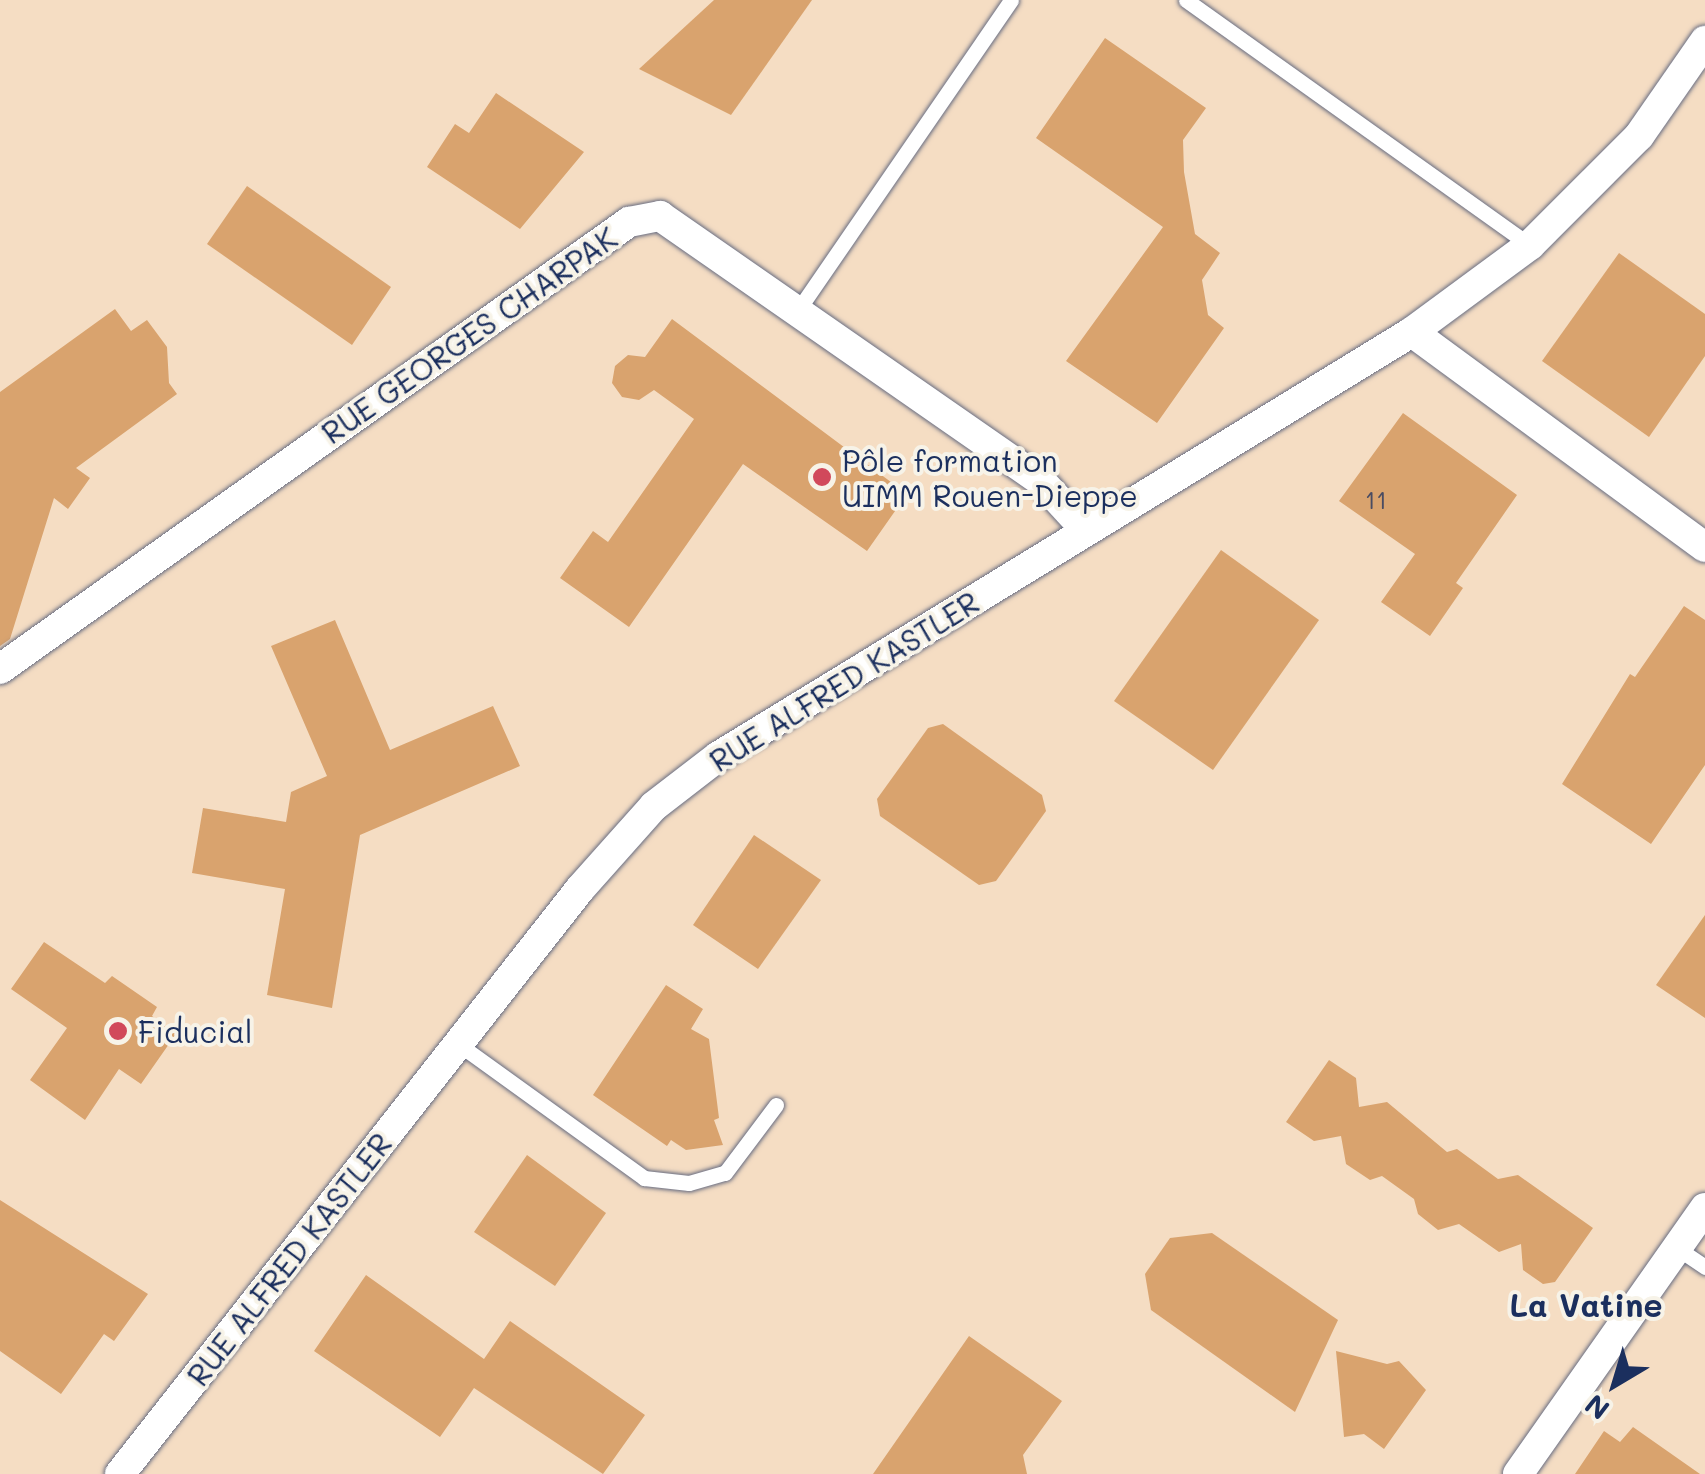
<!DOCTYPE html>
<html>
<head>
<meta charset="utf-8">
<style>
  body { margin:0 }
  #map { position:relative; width:1705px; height:1474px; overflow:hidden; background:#f5ddc3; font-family:Mali,sans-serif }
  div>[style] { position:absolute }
  .building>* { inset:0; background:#d9a36e }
  .roads { filter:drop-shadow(0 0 2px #676c81) drop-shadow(0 0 2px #676c81) }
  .service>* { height:15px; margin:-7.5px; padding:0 7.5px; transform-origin:7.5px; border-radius:7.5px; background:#fff }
  .minor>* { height:30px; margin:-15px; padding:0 15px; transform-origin:15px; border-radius:15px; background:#fff }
  .dots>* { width:28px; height:28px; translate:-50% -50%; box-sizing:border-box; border:5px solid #f7f3e8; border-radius:50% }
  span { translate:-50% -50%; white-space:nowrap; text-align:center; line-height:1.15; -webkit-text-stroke:8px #f7f3e8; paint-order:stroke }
  .number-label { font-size:25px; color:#4a4c62 }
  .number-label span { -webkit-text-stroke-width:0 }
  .street-label { font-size:30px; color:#1b2f5e }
  .poi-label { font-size:30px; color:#1b2f5e }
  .left { translate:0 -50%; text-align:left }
  .neighbourhood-label { font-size:32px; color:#1b2f5e; font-weight:700 }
  .north { position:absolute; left:1565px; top:1334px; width:100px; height:100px; -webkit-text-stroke:8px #f7f3e8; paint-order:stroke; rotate:218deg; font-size:28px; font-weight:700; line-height:40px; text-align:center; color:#1b2f5e }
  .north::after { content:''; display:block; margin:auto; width:35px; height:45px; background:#1b2f5e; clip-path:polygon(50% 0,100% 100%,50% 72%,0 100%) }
</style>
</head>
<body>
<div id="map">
  <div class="building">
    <div style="clip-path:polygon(714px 0,812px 0,731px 115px,639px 69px)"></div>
    <div style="clip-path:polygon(1105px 38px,1206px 108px,1183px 140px,1184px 172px,1195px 234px,1220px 253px,1202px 280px,1208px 315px,1224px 328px,1157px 423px,1066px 361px,1163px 227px,1036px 138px)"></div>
    <div style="clip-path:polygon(496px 93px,584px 152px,520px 229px,427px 167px,455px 124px,469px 133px)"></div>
    <div style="clip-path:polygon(247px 186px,391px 287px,352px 345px,207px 244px)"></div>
    <div style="clip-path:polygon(1619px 253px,1705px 314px,1705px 356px,1649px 437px,1542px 361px)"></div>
    <div style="clip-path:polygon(115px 309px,131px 331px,147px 320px,167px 347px,169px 383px,177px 394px,76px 468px,90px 478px,68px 509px,54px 498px,10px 639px,0 646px,0 392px)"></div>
    <div style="clip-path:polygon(672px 319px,907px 494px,867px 551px,743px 464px,629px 627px,560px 578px,593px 531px,608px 542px,694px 419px,654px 390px,639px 400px,622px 397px,612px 383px,615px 366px,628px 355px,645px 357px)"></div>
    <div style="clip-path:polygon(1403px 413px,1517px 495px,1456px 583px,1463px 588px,1430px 636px,1381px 602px,1415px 554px,1339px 501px)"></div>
    <div style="clip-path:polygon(1221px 550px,1319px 620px,1213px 770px,1114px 701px)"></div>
    <div style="clip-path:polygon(1684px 606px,1705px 620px,1705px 765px,1651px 844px,1562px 784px,1630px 674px,1635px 677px)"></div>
    <div style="clip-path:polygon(335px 620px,390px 750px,493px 706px,520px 766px,360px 835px,332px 1008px,267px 995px,285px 889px,192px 873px,203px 808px,286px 822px,291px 792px,327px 776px,271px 646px)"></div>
    <div style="clip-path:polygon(943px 724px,1042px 795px,1046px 811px,996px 881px,979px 885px,880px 816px,877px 799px,928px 728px)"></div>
    <div style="clip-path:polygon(754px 835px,821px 880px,758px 969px,693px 925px)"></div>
    <div style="clip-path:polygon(1705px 915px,1705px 1018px,1656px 985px)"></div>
    <div style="clip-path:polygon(44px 942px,105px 983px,112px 976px,157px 1007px,152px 1016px,176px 1034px,141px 1084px,119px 1069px,85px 1120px,30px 1080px,67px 1028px,11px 989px)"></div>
    <div style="clip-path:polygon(666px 985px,703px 1009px,691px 1029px,709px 1039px,719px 1118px,714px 1120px,723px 1145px,686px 1150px,671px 1140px,667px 1146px,593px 1095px)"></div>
    <div style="clip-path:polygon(1329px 1060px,1356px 1078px,1359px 1107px,1387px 1102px,1447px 1152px,1457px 1149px,1498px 1179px,1518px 1175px,1593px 1228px,1555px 1282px,1543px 1284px,1523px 1270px,1521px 1244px,1499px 1252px,1459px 1224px,1438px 1230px,1418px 1214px,1414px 1199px,1382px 1176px,1370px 1180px,1346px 1164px,1341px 1136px,1314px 1141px,1286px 1122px)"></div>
    <div style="clip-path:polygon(527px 1155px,606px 1213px,555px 1286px,474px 1232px)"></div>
    <div style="clip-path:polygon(0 1200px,148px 1294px,114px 1341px,104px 1334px,61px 1394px,0 1351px)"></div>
    <div style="clip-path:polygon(1212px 1233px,1338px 1320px,1295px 1412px,1151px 1310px,1145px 1274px,1170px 1238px)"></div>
    <div style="clip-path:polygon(366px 1275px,484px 1359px,510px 1321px,645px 1415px,603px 1474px,474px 1388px,440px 1437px,314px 1351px)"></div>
    <div style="clip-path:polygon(969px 1336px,1062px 1401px,1023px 1455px,1027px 1474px,873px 1474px)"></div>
    <div style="clip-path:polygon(1336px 1351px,1387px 1364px,1399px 1361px,1426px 1390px,1384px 1449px,1364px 1434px,1344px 1437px)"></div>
    <div style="clip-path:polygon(1633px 1427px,1700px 1474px,1575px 1474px,1604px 1431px,1620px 1442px)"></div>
  </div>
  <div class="roads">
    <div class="service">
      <div style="left:1186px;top:0;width:422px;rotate:35.5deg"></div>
      <div style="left:798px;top:310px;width:376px;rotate:-55.5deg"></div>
      <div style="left:457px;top:1043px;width:231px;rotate:35.8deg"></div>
      <div style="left:644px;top:1178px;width:45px;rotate:6.3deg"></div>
      <div style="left:689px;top:1183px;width:37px;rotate:-16deg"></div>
      <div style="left:725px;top:1173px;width:85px;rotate:-53.1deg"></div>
      <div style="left:1677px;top:1248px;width:34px;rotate:34deg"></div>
    </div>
    <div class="minor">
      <div style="left:1412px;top:332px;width:363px;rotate:36.3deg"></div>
      <div style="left:0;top:669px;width:772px;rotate:-35.4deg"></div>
      <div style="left:629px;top:222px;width:32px;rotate:-11deg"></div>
      <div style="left:660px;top:216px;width:461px;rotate:34.8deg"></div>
      <div style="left:1039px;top:479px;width:68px;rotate:47.4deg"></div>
      <div style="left:120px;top:1474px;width:744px;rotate:-51.82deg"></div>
      <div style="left:580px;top:889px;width:111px;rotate:-48.3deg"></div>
      <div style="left:654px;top:806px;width:82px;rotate:-37.6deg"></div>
      <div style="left:719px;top:756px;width:812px;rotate:-31.46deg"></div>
      <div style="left:1412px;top:332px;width:147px;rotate:-36.4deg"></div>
      <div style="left:1530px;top:245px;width:154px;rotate:-45deg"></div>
      <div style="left:1639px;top:136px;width:116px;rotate:-55.2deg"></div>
      <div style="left:1518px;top:1474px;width:325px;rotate:-54.9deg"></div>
    </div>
  </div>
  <div class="dots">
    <div style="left:822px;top:477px;background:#d1495b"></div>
    <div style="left:118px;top:1031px;background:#d1495b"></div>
  </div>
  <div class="number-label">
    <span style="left:1376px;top:499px">11</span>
  </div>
  <div class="street-label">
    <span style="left:469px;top:335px;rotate:-35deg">RUE GEORGES CHARPAK</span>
    <span style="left:844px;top:681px;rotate:-32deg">RUE ALFRED KASTLER</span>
    <span style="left:289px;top:1259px;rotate:-52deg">RUE ALFRED KASTLER</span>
  </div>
  <div class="poi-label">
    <span class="left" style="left:842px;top:477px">Pôle formation<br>UIMM Rouen-Dieppe</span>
    <span class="left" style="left:138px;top:1031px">Fiducial</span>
  </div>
  <div class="neighbourhood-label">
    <span style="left:1586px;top:1304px">La Vatine</span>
  </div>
  <div class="north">N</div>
</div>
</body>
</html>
